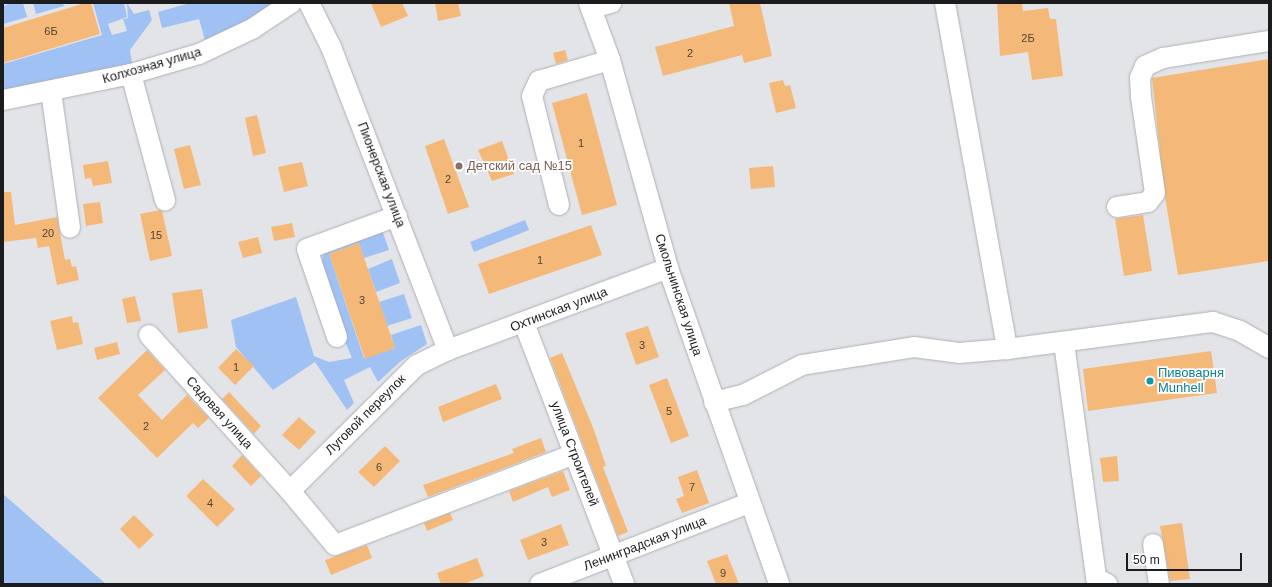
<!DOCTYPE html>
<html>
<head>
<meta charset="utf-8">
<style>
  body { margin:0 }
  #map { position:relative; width:1272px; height:587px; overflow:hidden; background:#e2e4e8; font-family:Arial,sans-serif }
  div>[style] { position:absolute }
  .green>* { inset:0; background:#a0c1f4 }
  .building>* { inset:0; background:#f4b979 }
  .roads { filter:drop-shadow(0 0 1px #adafb3) drop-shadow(0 0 1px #adafb3) }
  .minor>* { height:20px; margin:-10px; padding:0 10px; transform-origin:10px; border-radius:10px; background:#fff }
  .dots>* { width:11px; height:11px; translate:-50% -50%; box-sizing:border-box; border:2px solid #fff; border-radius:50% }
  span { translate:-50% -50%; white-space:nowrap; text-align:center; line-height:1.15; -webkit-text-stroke:3.5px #fff; paint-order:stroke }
  .number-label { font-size:11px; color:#514334 }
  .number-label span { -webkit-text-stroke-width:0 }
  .street-label { font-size:13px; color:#1b1c1d }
  .education-label { font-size:13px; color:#785e54 }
  .left { translate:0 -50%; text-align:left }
  .culture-label { font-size:13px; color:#0d838f }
  .frame { position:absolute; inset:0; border:4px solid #1b1c1d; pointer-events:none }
  .scale { position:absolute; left:1126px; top:553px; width:116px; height:18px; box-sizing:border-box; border:2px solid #1b1c1d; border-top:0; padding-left:5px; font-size:12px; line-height:14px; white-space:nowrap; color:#1b1c1d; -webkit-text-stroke:3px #fff; paint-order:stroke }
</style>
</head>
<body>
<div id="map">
  <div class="green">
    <div style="clip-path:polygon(13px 3px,23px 3px,27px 17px,3px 24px,3px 6px)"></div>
    <div style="clip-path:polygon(33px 3px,63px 3px,64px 6px,36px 14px)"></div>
    <div style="clip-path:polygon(93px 3px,124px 3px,127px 17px,108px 24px,112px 35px,127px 31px,123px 19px,128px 18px,127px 3px,134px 14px,149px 10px,152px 20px,130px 50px,133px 68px,3px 93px,3px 64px,102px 35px)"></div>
    <div style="clip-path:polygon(190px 3px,277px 3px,206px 44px,199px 19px,162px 28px,158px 12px)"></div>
    <div style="clip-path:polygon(525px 220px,529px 230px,474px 252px,470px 242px)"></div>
    <div style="clip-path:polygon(382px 230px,389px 250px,364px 258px,359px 243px,329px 254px,364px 358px,395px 348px,391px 335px,421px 325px,427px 344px,401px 361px,378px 382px,370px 367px,344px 380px,354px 403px,347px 410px,315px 362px,273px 390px,236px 347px,231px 320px,296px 297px,314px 356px,329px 362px,352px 358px,327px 299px,321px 274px,323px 252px)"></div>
    <div style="clip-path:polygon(392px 259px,400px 283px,376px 292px,368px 269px)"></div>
    <div style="clip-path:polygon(404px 294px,412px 318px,387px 326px,379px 302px)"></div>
    <div style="clip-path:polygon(3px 494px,106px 584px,3px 584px)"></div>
  </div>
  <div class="building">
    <div style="clip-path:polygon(85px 3px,91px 3px,100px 34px,3px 63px,3px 28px)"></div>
    <div style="clip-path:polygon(371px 3px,402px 3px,408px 16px,381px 27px)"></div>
    <div style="clip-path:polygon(435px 3px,458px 3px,461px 16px,438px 21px)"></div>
    <div style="clip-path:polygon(729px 3px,760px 3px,772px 56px,744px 63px,742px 55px,663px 76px,655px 47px,734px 26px)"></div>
    <div style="clip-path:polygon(997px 3px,1022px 3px,1023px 11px,1048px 8px,1050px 19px,1056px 19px,1063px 76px,1032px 80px,1028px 52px,1000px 56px)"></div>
    <div style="clip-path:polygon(565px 50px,568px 60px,556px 64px,553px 53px)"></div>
    <div style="clip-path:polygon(1269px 59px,1269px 261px,1178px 275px,1165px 197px,1152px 78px)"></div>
    <div style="clip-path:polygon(783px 80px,785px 86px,790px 85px,796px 108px,776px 113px,769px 83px)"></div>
    <div style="clip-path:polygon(587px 93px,617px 205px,582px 215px,552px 103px)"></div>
    <div style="clip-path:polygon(257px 115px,266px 153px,253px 156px,245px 118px)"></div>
    <div style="clip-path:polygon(444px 139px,469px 207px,448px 214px,425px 146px)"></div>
    <div style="clip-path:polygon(502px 141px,514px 174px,492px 181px,478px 150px)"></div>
    <div style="clip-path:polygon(190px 145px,201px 185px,184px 189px,174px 149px)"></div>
    <div style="clip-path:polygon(108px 161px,112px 183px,93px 186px,91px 178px,85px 179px,83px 165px)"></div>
    <div style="clip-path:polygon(302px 162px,308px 186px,284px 192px,278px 167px)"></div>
    <div style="clip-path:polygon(773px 166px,775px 187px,751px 189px,749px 168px)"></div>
    <div style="clip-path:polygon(3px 192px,11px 192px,15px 225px,57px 217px,65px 260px,70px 259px,72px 267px,76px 266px,79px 280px,57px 285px,49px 246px,38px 248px,36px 238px,3px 242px)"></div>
    <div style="clip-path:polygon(100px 202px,103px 223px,86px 226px,83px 204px)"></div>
    <div style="clip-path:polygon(160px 210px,162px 211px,172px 256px,150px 261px,140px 214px)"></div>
    <div style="clip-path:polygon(1143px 215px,1152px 271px,1124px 276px,1115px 219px)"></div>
    <div style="clip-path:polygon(292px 223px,295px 237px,274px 241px,271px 227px)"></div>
    <div style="clip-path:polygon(591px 225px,602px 255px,489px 294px,478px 264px)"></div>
    <div style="clip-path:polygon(258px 237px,262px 253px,243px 258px,238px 242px)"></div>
    <div style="clip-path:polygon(359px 243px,395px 348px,365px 359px,329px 254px)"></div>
    <div style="clip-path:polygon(202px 289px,208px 328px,178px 333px,172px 293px)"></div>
    <div style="clip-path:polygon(135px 296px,141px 321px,127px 323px,122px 299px)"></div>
    <div style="clip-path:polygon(72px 316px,73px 323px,78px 322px,83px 344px,57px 350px,50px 321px)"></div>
    <div style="clip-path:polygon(648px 326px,659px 357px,636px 365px,625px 333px)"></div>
    <div style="clip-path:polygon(117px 342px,120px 354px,97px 360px,94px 348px)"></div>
    <div style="clip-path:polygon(236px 349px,254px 366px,235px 385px,218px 368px)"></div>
    <div style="clip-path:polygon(147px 350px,165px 370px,138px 395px,162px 420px,187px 395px,209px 418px,198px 428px,193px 423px,157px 458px,98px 398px)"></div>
    <div style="clip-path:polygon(1211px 351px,1217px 393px,1088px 411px,1083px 369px)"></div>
    <div style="clip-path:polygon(562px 353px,594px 430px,606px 466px,603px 467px,628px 532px,618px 536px,550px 358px)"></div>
    <div style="clip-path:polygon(667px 378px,689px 436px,671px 443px,649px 385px)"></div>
    <div style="clip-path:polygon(496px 384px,502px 399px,443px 422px,438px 407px)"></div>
    <div style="clip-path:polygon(229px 392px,261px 426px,254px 434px,222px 399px)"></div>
    <div style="clip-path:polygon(299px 417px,316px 432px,299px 450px,282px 435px)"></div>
    <div style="clip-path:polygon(541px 438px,546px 452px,428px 497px,423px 485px,514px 453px,512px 449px)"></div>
    <div style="clip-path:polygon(385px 446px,400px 461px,374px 487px,358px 472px)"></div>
    <div style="clip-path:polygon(242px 455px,261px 476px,251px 486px,232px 466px)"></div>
    <div style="clip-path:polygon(1117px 456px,1119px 481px,1103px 482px,1100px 458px)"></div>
    <div style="clip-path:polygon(697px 470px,709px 503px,682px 513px,676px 499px,684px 496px,678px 477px)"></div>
    <div style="clip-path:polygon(563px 471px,570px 490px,552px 497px,548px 487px,513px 502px,509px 491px)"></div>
    <div style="clip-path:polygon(203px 479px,235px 509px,217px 527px,186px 496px)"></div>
    <div style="clip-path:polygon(450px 513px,453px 520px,427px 531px,424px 523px)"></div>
    <div style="clip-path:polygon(134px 515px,154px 535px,139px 549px,120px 529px)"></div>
    <div style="clip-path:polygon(1182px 523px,1190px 579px,1170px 581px,1160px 526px)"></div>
    <div style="clip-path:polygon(561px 524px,569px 545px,528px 560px,520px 540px)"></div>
    <div style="clip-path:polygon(367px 545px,372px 558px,331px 575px,325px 560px)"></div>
    <div style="clip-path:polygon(727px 554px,739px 584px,716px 584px,707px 561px)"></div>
    <div style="clip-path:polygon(477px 558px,484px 576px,464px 584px,441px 584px,437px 573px)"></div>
  </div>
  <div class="roads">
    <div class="minor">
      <div style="left:309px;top:3px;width:49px;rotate:63.4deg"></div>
      <div style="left:331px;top:47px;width:325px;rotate:68.9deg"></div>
      <div style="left:589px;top:3px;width:61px;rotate:69.8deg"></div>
      <div style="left:610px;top:60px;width:216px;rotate:74.4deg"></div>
      <div style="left:668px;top:268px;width:335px;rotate:70.6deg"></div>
      <div style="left:945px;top:3px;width:352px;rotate:79.8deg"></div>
      <div style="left:591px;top:8px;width:21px;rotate:-14deg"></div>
      <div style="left:131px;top:74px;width:131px;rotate:74.9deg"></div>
      <div style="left:51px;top:91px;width:138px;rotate:82.1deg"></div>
      <div style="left:3px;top:100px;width:131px;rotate:-11.5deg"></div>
      <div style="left:131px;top:74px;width:71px;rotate:-16.4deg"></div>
      <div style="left:199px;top:54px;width:59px;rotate:-25.3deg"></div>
      <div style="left:252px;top:29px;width:47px;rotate:-33.7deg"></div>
      <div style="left:559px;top:205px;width:112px;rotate:-103.9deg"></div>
      <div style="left:532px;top:96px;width:17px;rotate:-65deg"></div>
      <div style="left:539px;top:81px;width:74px;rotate:-16.5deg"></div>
      <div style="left:1117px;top:207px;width:31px;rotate:-9deg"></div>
      <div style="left:1148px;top:202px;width:11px;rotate:-52deg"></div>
      <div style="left:1155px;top:193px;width:97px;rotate:-98.3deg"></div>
      <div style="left:1141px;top:97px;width:19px;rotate:-93deg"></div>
      <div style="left:1140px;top:78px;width:13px;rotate:-67deg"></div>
      <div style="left:1145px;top:66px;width:20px;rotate:-24deg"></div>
      <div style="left:1163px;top:58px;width:107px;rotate:-9.1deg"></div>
      <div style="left:524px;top:323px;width:280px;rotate:69deg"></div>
      <div style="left:149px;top:335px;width:210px;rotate:47.9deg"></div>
      <div style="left:290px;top:491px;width:70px;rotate:50.2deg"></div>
      <div style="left:335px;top:545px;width:256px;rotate:-20.8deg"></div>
      <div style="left:337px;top:337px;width:93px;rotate:-108.8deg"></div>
      <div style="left:307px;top:249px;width:96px;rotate:-20.1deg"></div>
      <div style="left:1064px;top:343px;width:237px;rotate:82.2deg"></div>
      <div style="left:1096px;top:578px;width:13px;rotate:29deg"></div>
      <div style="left:714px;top:402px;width:30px;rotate:-14deg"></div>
      <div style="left:743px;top:395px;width:66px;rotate:-27deg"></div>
      <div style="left:802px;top:365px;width:113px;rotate:-9.1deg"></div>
      <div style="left:914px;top:347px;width:45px;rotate:7.6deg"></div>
      <div style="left:959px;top:353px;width:48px;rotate:-4.8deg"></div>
      <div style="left:1007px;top:349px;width:208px;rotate:-7.5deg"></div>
      <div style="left:1213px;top:322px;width:28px;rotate:18deg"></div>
      <div style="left:1240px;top:331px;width:34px;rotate:30deg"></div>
      <div style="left:290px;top:491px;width:179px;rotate:-44.8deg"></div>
      <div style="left:417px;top:365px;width:34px;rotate:-26deg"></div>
      <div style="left:448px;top:350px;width:235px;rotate:-20.4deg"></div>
      <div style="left:1153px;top:544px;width:40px;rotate:81.5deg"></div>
      <div style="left:540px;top:584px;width:224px;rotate:-21.2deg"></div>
    </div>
  </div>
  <div class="dots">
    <div style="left:459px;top:166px;background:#8d6e63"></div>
    <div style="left:1150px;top:381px;background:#0f9aa8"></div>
  </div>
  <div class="number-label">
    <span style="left:51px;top:31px">6Б</span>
    <span style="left:1028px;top:38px">2Б</span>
    <span style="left:690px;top:53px">2</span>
    <span style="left:581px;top:143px">1</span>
    <span style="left:448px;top:179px">2</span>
    <span style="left:48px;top:233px">20</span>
    <span style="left:156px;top:235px">15</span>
    <span style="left:540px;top:260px">1</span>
    <span style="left:362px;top:300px">3</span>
    <span style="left:642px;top:345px">3</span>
    <span style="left:236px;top:367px">1</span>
    <span style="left:669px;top:411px">5</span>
    <span style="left:146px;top:426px">2</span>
    <span style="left:379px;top:467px">6</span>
    <span style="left:692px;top:487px">7</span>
    <span style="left:210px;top:503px">4</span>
    <span style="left:544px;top:542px">3</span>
    <span style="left:723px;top:573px">9</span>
  </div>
  <div class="street-label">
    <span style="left:152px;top:66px;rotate:-16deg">Колхозная улица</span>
    <span style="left:381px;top:175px;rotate:69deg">Пионерская улица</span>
    <span style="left:678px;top:295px;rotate:72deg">Смольнинская улица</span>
    <span style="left:559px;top:310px;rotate:-21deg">Охтинская улица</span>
    <span style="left:219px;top:413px;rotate:48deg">Садовая улица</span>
    <span style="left:366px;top:415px;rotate:-45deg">Луговой переулок</span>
    <span style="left:574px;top:454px;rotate:69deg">улица Строителей</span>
    <span style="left:645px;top:544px;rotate:-21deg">Ленинградская улица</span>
  </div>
  <div class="education-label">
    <span class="left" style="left:467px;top:166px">Детский сад №15</span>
  </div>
  <div class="culture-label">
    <span class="left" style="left:1158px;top:381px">Пивоварня<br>Munhell</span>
  </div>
  <div class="frame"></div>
  <div class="scale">50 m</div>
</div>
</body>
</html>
